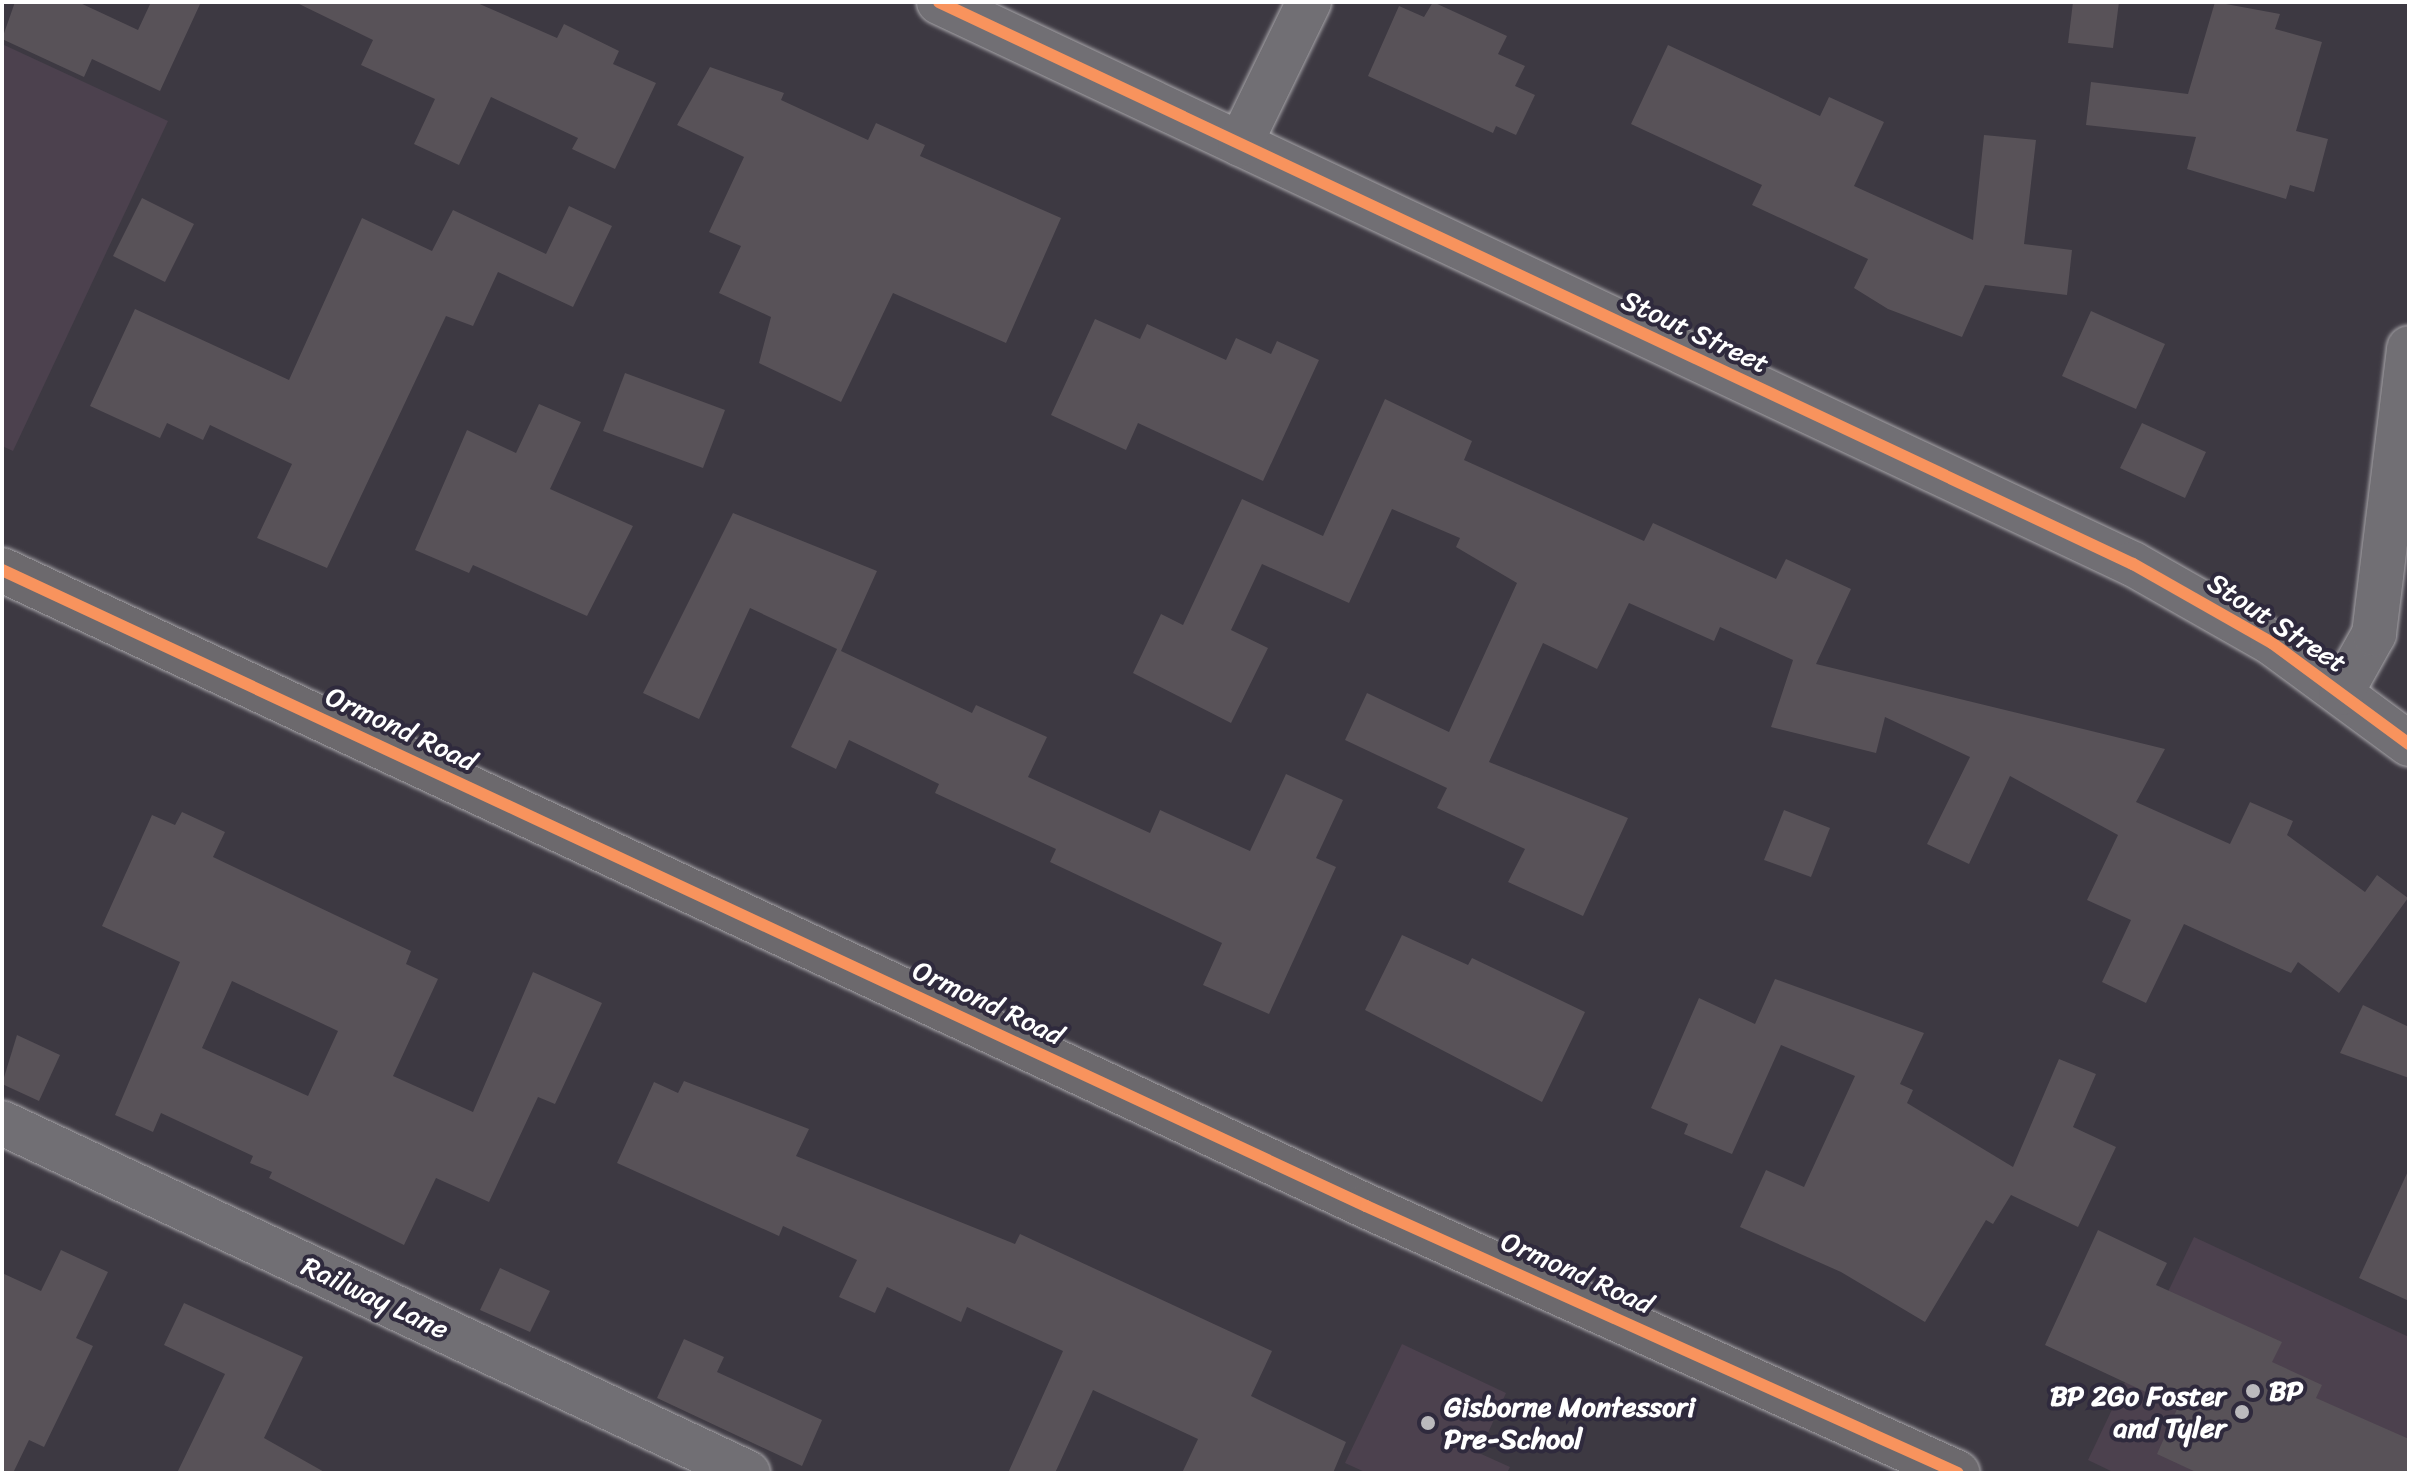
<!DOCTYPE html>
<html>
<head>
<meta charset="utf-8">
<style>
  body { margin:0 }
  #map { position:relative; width:2411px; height:1475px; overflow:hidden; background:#3d3942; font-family:Sriracha,sans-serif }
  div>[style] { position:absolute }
  .built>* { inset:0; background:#4c414e }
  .building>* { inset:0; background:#585258 }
  .roads { filter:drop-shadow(0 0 2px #a8a6aa) drop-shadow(0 0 2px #a8a6aa) }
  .minor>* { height:44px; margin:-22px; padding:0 22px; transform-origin:22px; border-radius:22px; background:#716f74 }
  .major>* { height:44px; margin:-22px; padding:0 22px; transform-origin:22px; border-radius:22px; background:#6c696d }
  .cycleway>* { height:12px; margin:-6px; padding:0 6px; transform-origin:6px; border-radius:6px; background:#f8935d }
  .dots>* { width:22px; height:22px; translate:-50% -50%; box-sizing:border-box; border:4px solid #2f2a3d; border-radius:50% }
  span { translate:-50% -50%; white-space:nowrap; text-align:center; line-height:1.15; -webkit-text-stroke:8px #2f2a3d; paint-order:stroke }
  .street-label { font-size:28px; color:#fff }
  .poi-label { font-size:28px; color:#fff; font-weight:700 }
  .left { translate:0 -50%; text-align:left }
  .right { translate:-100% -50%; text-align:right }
  .frame { position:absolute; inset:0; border:4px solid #fff; pointer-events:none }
</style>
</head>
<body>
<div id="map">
  <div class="built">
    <div style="clip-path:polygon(2px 44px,168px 121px,13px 451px,2px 446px)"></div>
    <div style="clip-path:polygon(2194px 1237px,2409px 1337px,2409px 1473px,2115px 1473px,2088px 1460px)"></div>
    <div style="clip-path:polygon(1402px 1344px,1506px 1393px,1479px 1453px,1510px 1467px,1507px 1473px,1367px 1473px,1345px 1463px)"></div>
  </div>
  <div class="building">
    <div style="clip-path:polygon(15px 2px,78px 2px,138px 30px,151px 2px,201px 2px,160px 91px,92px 59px,84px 77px,2px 39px)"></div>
    <div style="clip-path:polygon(295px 2px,475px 2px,557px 38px,564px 24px,619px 51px,613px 64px,656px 83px,615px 169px,572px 149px,578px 138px,491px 97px,459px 165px,414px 144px,435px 99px,361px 65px,373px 40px)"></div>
    <div style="clip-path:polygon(1433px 2px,1507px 36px,1498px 54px,1525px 66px,1515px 86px,1535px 95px,1516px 135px,1496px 126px,1493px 133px,1368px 76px,1399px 6px,1424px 17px)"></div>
    <div style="clip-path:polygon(2073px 2px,2119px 2px,2113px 48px,2068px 43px)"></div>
    <div style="clip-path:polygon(2215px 2px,2280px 14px,2275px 29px,2322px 42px,2296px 131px,2328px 139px,2314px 192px,2290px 185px,2286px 199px,2187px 169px,2196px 137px,2086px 125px,2091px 82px,2188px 94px)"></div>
    <div style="clip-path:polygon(1668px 45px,1820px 116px,1829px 97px,1884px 122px,1854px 186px,1973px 240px,1984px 135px,2036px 140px,2024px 244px,2072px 250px,2067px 295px,1985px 285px,1962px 337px,1888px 309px,1854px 288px,1868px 259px,1752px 205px,1762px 185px,1631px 124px)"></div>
    <div style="clip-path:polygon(710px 67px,784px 93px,781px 100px,868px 140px,876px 123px,925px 145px,920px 156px,1061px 218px,1006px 343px,893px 293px,841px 402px,759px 363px,771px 317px,719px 293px,741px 246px,709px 232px,744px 157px,677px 125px)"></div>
    <div style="clip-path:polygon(142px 198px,194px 224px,165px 282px,113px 256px)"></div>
    <div style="clip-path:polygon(569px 206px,612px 226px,573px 307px,498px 272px,473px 326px,446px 316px,327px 568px,257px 538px,292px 464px,210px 425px,203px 440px,167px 423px,160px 438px,90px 406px,135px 309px,289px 380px,362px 218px,432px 251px,453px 210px,546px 254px)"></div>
    <div style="clip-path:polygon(2091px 311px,2165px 344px,2136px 409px,2062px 376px)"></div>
    <div style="clip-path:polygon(1095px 319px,1140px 339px,1147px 324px,1226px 360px,1236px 338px,1271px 354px,1277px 341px,1319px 360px,1263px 481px,1138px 423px,1126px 450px,1051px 415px)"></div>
    <div style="clip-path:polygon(625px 373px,725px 410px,703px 468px,603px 431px)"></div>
    <div style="clip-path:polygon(1385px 399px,1472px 441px,1464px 460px,1644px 541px,1653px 523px,1776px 579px,1786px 559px,1851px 589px,1816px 664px,2165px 749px,2136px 802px,2230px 844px,2250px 802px,2293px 821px,2287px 835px,2365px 892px,2377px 875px,2408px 898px,2339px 993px,2298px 962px,2291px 973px,2184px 924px,2146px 1003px,2102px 982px,2131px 920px,2087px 900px,2118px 835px,2010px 776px,1969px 864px,1927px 844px,1970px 757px,1885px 717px,1876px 753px,1771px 727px,1793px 660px,1720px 627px,1714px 641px,1629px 603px,1597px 669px,1543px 643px,1489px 762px,1628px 818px,1583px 916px,1508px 882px,1525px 849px,1437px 808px,1447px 788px,1345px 740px,1367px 693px,1449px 732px,1517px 583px,1456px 547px,1460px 538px,1392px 509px,1349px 603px,1262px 564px,1231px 630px,1268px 648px,1231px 723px,1133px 673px,1161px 614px,1183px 625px,1242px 499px,1323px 536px)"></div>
    <div style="clip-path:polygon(539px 404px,581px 422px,550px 489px,633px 526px,587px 616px,473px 565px,469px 573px,415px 550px,467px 430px,516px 453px)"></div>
    <div style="clip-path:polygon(2142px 423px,2206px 452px,2185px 498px,2120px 468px)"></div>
    <div style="clip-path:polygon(733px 513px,877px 571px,841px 651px,972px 713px,976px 705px,1047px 737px,1028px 777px,1150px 833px,1160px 810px,1250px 851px,1286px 774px,1343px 800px,1316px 858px,1336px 867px,1269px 1014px,1203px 985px,1222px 943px,1050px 862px,1056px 849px,935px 793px,939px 784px,849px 740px,836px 769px,791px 747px,837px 649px,750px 608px,699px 719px,643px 693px)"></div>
    <div style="clip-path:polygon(1784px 810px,1830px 828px,1811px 877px,1764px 860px)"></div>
    <div style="clip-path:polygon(evenodd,182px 812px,225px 832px,213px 857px,411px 951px,406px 964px,438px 979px,393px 1076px,473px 1112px,533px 972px,602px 1003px,555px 1104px,538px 1097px,489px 1202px,436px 1178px,404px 1245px,269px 1178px,272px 1172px,250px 1163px,253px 1156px,161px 1113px,153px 1132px,115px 1115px,180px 962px,102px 926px,152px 815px,175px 825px,182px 812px,232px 981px,338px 1031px,308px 1096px,202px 1048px,232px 981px)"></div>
    <div style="clip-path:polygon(1402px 935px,1468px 965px,1472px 958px,1585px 1012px,1542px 1102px,1365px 1010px)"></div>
    <div style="clip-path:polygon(1775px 979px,1924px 1033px,1900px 1084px,1913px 1090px,1907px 1103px,2013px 1167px,2059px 1059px,2096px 1074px,2073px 1127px,2116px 1147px,2078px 1227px,2011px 1195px,1993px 1224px,1986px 1220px,1925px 1322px,1841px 1272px,1740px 1227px,1766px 1170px,1804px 1187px,1855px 1076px,1781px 1045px,1732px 1154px,1684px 1134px,1688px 1124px,1651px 1108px,1699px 998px,1755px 1024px)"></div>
    <div style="clip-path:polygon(2363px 1005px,2409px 1027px,2409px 1078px,2340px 1053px)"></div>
    <div style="clip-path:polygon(17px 1035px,60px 1055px,39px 1101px,2px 1084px)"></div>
    <div style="clip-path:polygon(684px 1081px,809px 1129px,796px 1156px,1015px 1244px,1020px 1234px,1272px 1351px,1251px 1396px,1346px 1442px,1333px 1473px,1182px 1473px,1198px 1439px,1093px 1390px,1055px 1473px,1008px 1473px,1063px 1351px,967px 1307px,961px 1322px,887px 1287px,875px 1313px,839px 1297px,857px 1260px,783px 1226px,779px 1236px,617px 1163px,654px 1082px,678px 1093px)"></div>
    <div style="clip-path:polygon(2409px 1169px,2409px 1301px,2359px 1278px)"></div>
    <div style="clip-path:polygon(2098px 1230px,2167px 1263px,2156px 1285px,2282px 1342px,2272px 1362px,2322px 1385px,2316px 1398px,2409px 1439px,2409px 1473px,2198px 1473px,2157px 1454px,2178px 1407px,2045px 1345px)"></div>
    <div style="clip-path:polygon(61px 1250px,108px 1272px,76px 1338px,93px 1346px,44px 1447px,29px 1440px,13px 1473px,2px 1473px,2px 1273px,41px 1291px)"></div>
    <div style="clip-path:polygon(500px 1268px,550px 1291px,530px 1332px,480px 1310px)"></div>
    <div style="clip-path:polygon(184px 1303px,303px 1357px,264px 1438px,326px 1473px,177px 1473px,225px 1374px,164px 1345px)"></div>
    <div style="clip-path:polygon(684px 1339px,724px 1357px,717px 1372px,822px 1420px,802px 1466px,657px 1398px)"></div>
  </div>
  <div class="roads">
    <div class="minor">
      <div style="left:939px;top:2px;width:1320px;rotate:25.21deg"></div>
      <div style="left:2133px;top:564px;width:160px;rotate:29.6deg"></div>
      <div style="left:2272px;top:643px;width:170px;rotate:36.4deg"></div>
      <div style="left:1240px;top:144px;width:158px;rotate:-64.1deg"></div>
      <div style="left:2341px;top:693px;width:68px;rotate:-60.8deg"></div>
      <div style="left:2374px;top:634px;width:288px;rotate:-83deg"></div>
      <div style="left:2px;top:1123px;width:824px;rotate:25.13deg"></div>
    </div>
    <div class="major">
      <div style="left:2px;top:570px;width:1505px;rotate:25deg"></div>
      <div style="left:1366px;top:1206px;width:649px;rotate:24.28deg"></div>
    </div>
  </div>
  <div class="cycleway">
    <div style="left:939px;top:2px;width:1320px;rotate:25.21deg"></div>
    <div style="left:2133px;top:564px;width:160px;rotate:29.6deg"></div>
    <div style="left:2272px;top:643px;width:170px;rotate:36.4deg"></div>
    <div style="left:2px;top:570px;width:1505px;rotate:25deg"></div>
    <div style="left:1366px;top:1206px;width:649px;rotate:24.28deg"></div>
  </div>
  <div class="dots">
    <div style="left:2253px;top:1391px;background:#bbbabd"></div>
    <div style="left:2242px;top:1412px;background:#bbbabd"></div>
    <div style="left:1428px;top:1423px;background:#bbbabd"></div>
  </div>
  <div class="street-label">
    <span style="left:1695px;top:332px;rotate:25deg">Stout Street</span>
    <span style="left:2277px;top:623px;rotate:33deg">Stout Street</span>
    <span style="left:401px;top:729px;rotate:25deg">Ormond Road</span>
    <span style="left:988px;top:1003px;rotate:25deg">Ormond Road</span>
    <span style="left:1577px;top:1273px;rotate:24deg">Ormond Road</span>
    <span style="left:375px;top:1298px;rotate:25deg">Railway Lane</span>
  </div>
  <div class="poi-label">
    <span class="left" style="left:2269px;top:1391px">BP</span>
    <span class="right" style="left:2226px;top:1412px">BP 2Go Foster<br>and Tyler</span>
    <span class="left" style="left:1444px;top:1423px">Gisborne Montessori<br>Pre-School</span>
  </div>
  <div class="frame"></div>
</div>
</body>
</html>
